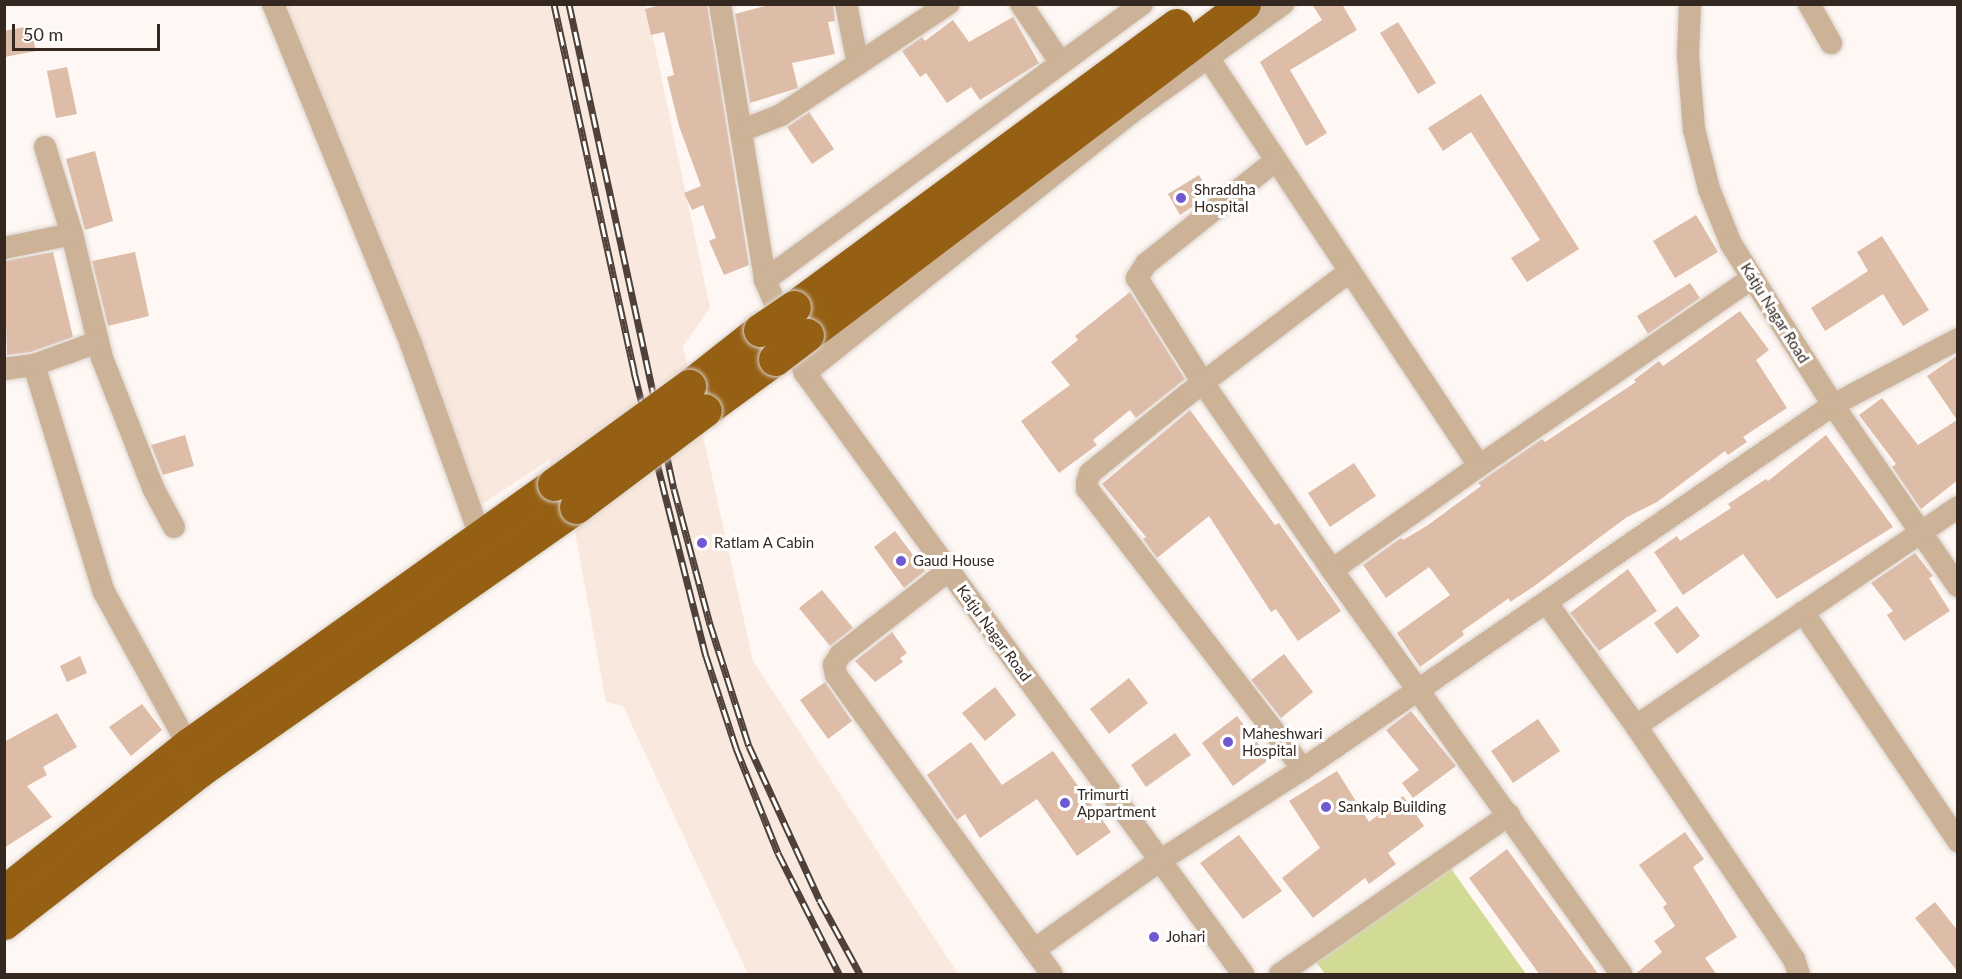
<!DOCTYPE html>
<html>
<head>
<meta charset="utf-8">
<style>
  body { margin:0 }
  #map { position:relative; width:1962px; height:979px; overflow:hidden; background:#fef7f3; font-family:Lato,sans-serif }
  div>[style] { position:absolute }
  .built>* { inset:0; background:#f9e8de }
  .green>* { inset:0; background:#d2db93 }
  .building>* { inset:0; background:#ddbca8 }
  .roads { filter:drop-shadow(0 0 2px #dad2cd) drop-shadow(0 0 2px #dad2cd) }
  .minor>* { height:22px; margin:-11px; padding:0 11px; transform-origin:11px; border-radius:11px; background:#ccb296 }
  .highway>* { height:33px; margin:-16.5px; padding:0 16.5px; transform-origin:16.5px; border-radius:16.5px; background:#956013 }
  .rail>* { height:7px; margin-top:-3.5px; transform-origin:0; background:repeating-linear-gradient(90deg,#fff 0 14px,#4d4139 0 28px); box-sizing:border-box; border-block:2px solid #4d4139 }
  .bridges { filter:drop-shadow(0 0 2px #dad2cd) drop-shadow(0 0 2px #dad2cd) }
  .highway-bridge>* { height:33px; margin:-16.5px; padding:0 16.5px; transform-origin:16.5px; border-radius:16.5px; background:#956013 }
  .dots>* { width:16px; height:16px; translate:-50% -50%; box-sizing:border-box; border:3px solid #fff; border-radius:50% }
  span { translate:-50% -50%; white-space:nowrap; text-align:center; line-height:1.15; -webkit-text-stroke:6px #fff; paint-order:stroke }
  .poi-label { font-size:15px; color:#352820 }
  .left { translate:0 -50%; text-align:left }
  .street-label { font-size:15px; color:#352820 }
  .frame { position:absolute; inset:0; border:6px solid #352820; pointer-events:none }
  .scale { position:absolute; left:12px; top:24px; width:148px; height:27px; box-sizing:border-box; border:3px solid #352820; border-top:0; padding-left:8px; font-size:18px; line-height:21px; white-space:nowrap; color:#352820; -webkit-text-stroke:4px #fff; paint-order:stroke }
</style>
</head>
<body>
<div id="map">
  <div class="built">
    <div style="clip-path:polygon(277px 5px,646px 5px,710px 308px,683px 346px,753px 661px,958px 974px,748px 974px,623px 706px,606px 702px,574px 526px,549px 460px,479px 506px)"></div>
  </div>
  <div class="green">
    <div style="clip-path:polygon(1442px 856px,1526px 974px,1325px 974px,1311px 955px)"></div>
  </div>
  <div class="building">
    <div style="clip-path:polygon(664px 4px,707px 4px,749px 265px,724px 275px,709px 241px,716px 238px,703px 205px,692px 210px,684px 193px,701px 186px,679px 126px,667px 77px,674px 75px,664px 32px,651px 35px,645px 9px)"></div>
    <div style="clip-path:polygon(773px 4px,833px 4px,835px 21px,828px 22px,835px 54px,792px 63px,798px 88px,750px 103px,735px 14px)"></div>
    <div style="clip-path:polygon(1312px 4px,1342px 4px,1357px 30px,1290px 70px,1327px 133px,1306px 146px,1260px 62px,1322px 20px)"></div>
    <div style="clip-path:polygon(1013px 17px,1039px 63px,980px 100px,971px 87px,947px 103px,926px 73px,920px 77px,902px 51px,922px 37px,925px 41px,953px 20px,969px 42px)"></div>
    <div style="clip-path:polygon(1398px 22px,1436px 83px,1418px 94px,1380px 33px)"></div>
    <div style="clip-path:polygon(30px 26px,36px 51px,4px 57px,4px 31px)"></div>
    <div style="clip-path:polygon(67px 67px,77px 114px,56px 118px,47px 71px)"></div>
    <div style="clip-path:polygon(1481px 94px,1579px 249px,1527px 282px,1511px 258px,1540px 240px,1471px 132px,1443px 151px,1428px 128px)"></div>
    <div style="clip-path:polygon(809px 112px,834px 149px,812px 164px,787px 127px)"></div>
    <div style="clip-path:polygon(95px 151px,113px 221px,85px 230px,66px 159px)"></div>
    <div style="clip-path:polygon(1199px 175px,1210px 195px,1180px 215px,1168px 194px)"></div>
    <div style="clip-path:polygon(1696px 215px,1718px 252px,1675px 278px,1653px 241px)"></div>
    <div style="clip-path:polygon(1882px 236px,1929px 310px,1903px 326px,1883px 294px,1825px 331px,1811px 308px,1868px 271px,1857px 252px)"></div>
    <div style="clip-path:polygon(53px 252px,73px 337px,31px 352px,7px 355px,4px 261px)"></div>
    <div style="clip-path:polygon(135px 252px,149px 316px,108px 326px,92px 261px)"></div>
    <div style="clip-path:polygon(1690px 283px,1700px 298px,1648px 334px,1637px 316px)"></div>
    <div style="clip-path:polygon(1130px 292px,1185px 379px,1136px 418px,1130px 410px,1093px 440px,1097px 445px,1059px 473px,1021px 421px,1070px 385px,1051px 362px,1078px 340px,1075px 336px)"></div>
    <div style="clip-path:polygon(1740px 311px,1769px 350px,1756px 360px,1787px 408px,1743px 437px,1747px 442px,1728px 455px,1725px 451px,1657px 502px,1627px 517px,1533px 587px,1510px 602px,1509px 598px,1462px 631px,1464px 635px,1420px 667px,1397px 633px,1450px 595px,1429px 567px,1386px 598px,1363px 565px,1401px 538px,1403px 540px,1428px 525px,1481px 486px,1478px 483px,1542px 439px,1545px 442px,1636px 382px,1634px 380px,1659px 361px,1663px 366px)"></div>
    <div style="clip-path:polygon(1958px 355px,1958px 480px,1921px 509px,1892px 467px,1896px 464px,1859px 415px,1882px 398px,1918px 445px,1957px 420px,1927px 376px)"></div>
    <div style="clip-path:polygon(1190px 410px,1275px 525px,1279px 523px,1341px 611px,1298px 641px,1276px 609px,1271px 612px,1209px 516px,1157px 558px,1143px 539px,1146px 537px,1102px 484px)"></div>
    <div style="clip-path:polygon(185px 435px,194px 466px,163px 475px,151px 445px)"></div>
    <div style="clip-path:polygon(1826px 435px,1893px 527px,1777px 599px,1743px 554px,1683px 595px,1654px 552px,1677px 536px,1680px 541px,1731px 508px,1728px 504px,1766px 479px,1768px 481px)"></div>
    <div style="clip-path:polygon(1354px 463px,1376px 496px,1330px 527px,1308px 493px)"></div>
    <div style="clip-path:polygon(895px 531px,925px 571px,904px 588px,874px 547px)"></div>
    <div style="clip-path:polygon(1915px 553px,1933px 576px,1929px 578px,1950px 611px,1904px 641px,1887px 615px,1893px 611px,1871px 583px)"></div>
    <div style="clip-path:polygon(1628px 569px,1657px 611px,1599px 651px,1570px 613px)"></div>
    <div style="clip-path:polygon(822px 590px,853px 628px,830px 646px,799px 608px)"></div>
    <div style="clip-path:polygon(1677px 606px,1700px 636px,1677px 654px,1654px 623px)"></div>
    <div style="clip-path:polygon(892px 632px,907px 653px,900px 658px,903px 662px,875px 682px,855px 661px)"></div>
    <div style="clip-path:polygon(1284px 654px,1313px 692px,1281px 718px,1251px 680px)"></div>
    <div style="clip-path:polygon(80px 656px,87px 673px,67px 682px,60px 666px)"></div>
    <div style="clip-path:polygon(1129px 678px,1148px 703px,1109px 734px,1090px 709px)"></div>
    <div style="clip-path:polygon(825px 682px,852px 721px,828px 739px,800px 700px)"></div>
    <div style="clip-path:polygon(995px 687px,1016px 715px,985px 741px,962px 713px)"></div>
    <div style="clip-path:polygon(142px 704px,162px 730px,131px 756px,109px 727px)"></div>
    <div style="clip-path:polygon(1411px 711px,1456px 766px,1413px 798px,1402px 783px,1419px 770px,1386px 730px)"></div>
    <div style="clip-path:polygon(57px 713px,77px 747px,43px 767px,47px 775px,27px 786px,52px 817px,4px 848px,4px 742px)"></div>
    <div style="clip-path:polygon(1237px 716px,1270px 759px,1233px 786px,1202px 743px)"></div>
    <div style="clip-path:polygon(1538px 719px,1560px 751px,1513px 783px,1491px 751px)"></div>
    <div style="clip-path:polygon(1175px 733px,1191px 755px,1146px 787px,1131px 765px)"></div>
    <div style="clip-path:polygon(971px 742px,1002px 785px,1053px 751px,1111px 832px,1077px 856px,1037px 799px,980px 838px,965px 814px,957px 820px,927px 775px)"></div>
    <div style="clip-path:polygon(1337px 771px,1369px 822px,1403px 796px,1424px 826px,1388px 853px,1396px 864px,1369px 884px,1365px 878px,1313px 918px,1282px 878px,1320px 848px,1289px 801px)"></div>
    <div style="clip-path:polygon(1685px 832px,1704px 859px,1693px 867px,1737px 937px,1705px 958px,1717px 975px,1634px 975px,1662px 952px,1654px 941px,1675px 926px,1663px 907px,1667px 904px,1639px 865px)"></div>
    <div style="clip-path:polygon(1239px 835px,1282px 891px,1243px 919px,1200px 863px)"></div>
    <div style="clip-path:polygon(1507px 849px,1599px 975px,1540px 975px,1469px 878px)"></div>
    <div style="clip-path:polygon(1935px 902px,1958px 931px,1958px 972px,1915px 918px)"></div>
  </div>
  <div class="roads">
    <div class="minor">
      <div style="left:273px;top:4px;width:367px;rotate:67.9deg"></div>
      <div style="left:411px;top:344px;width:204px;rotate:70.2deg"></div>
      <div style="left:720px;top:4px;width:280px;rotate:80.7deg"></div>
      <div style="left:765px;top:280px;width:101px;rotate:66.7deg"></div>
      <div style="left:805px;top:373px;width:744px;rotate:53.92deg"></div>
      <div style="left:846px;top:4px;width:61px;rotate:78.7deg"></div>
      <div style="left:1021px;top:4px;width:71px;rotate:55.9deg"></div>
      <div style="left:1690px;top:4px;width:51px;rotate:92.2deg"></div>
      <div style="left:1688px;top:55px;width:74px;rotate:85.4deg"></div>
      <div style="left:1694px;top:129px;width:62px;rotate:76deg"></div>
      <div style="left:1709px;top:189px;width:59px;rotate:68.2deg"></div>
      <div style="left:1731px;top:244px;width:191px;rotate:57.6deg"></div>
      <div style="left:1833px;top:405px;width:220px;rotate:55.4deg"></div>
      <div style="left:1809px;top:4px;width:45px;rotate:60.6deg"></div>
      <div style="left:1209px;top:59px;width:488px;rotate:56.4deg"></div>
      <div style="left:1479px;top:466px;width:332px;rotate:-34.5deg"></div>
      <div style="left:743px;top:130px;width:41px;rotate:-21.5deg"></div>
      <div style="left:781px;top:115px;width:201px;rotate:-33.6deg"></div>
      <div style="left:45px;top:147px;width:91px;rotate:72.8deg"></div>
      <div style="left:72px;top:234px;width:128px;rotate:76.4deg"></div>
      <div style="left:102px;top:358px;width:142px;rotate:68.5deg"></div>
      <div style="left:154px;top:490px;width:42px;rotate:61.6deg"></div>
      <div style="left:1275px;top:161px;width:165px;rotate:141.4deg"></div>
      <div style="left:1146px;top:264px;width:17px;rotate:123deg"></div>
      <div style="left:1137px;top:278px;width:124px;rotate:57.8deg"></div>
      <div style="left:1203px;top:383px;width:227px;rotate:55.4deg"></div>
      <div style="left:4px;top:248px;width:69px;rotate:-11.6deg"></div>
      <div style="left:765px;top:280px;width:467px;rotate:-36.2deg"></div>
      <div style="left:34px;top:365px;width:238px;rotate:72.9deg"></div>
      <div style="left:104px;top:592px;width:175px;rotate:61.2deg"></div>
      <div style="left:4px;top:369px;width:30px;rotate:-8deg"></div>
      <div style="left:34px;top:365px;width:68px;rotate:-19.8deg"></div>
      <div style="left:805px;top:373px;width:418px;rotate:-38.6deg"></div>
      <div style="left:1132px;top:112px;width:186px;rotate:-35.6deg"></div>
      <div style="left:1479px;top:466px;width:180px;rotate:144.7deg"></div>
      <div style="left:1332px;top:570px;width:497px;rotate:54.4deg"></div>
      <div style="left:949px;top:570px;width:138px;rotate:142.1deg"></div>
      <div style="left:840px;top:655px;width:12px;rotate:121deg"></div>
      <div style="left:834px;top:665px;width:10px;rotate:79deg"></div>
      <div style="left:836px;top:675px;width:369px;rotate:54.2deg"></div>
      <div style="left:1546px;top:602px;width:153px;rotate:54deg"></div>
      <div style="left:1636px;top:726px;width:282px;rotate:55.9deg"></div>
      <div style="left:1794px;top:959px;width:16px;rotate:72deg"></div>
      <div style="left:1803px;top:612px;width:277px;rotate:55.9deg"></div>
      <div style="left:1636px;top:726px;width:389px;rotate:-34.2deg"></div>
      <div style="left:1303px;top:769px;width:354px;rotate:-127.6deg"></div>
      <div style="left:1087px;top:489px;width:7px;rotate:-90deg"></div>
      <div style="left:1087px;top:482px;width:9px;rotate:-72deg"></div>
      <div style="left:1090px;top:473px;width:126px;rotate:-38.9deg"></div>
      <div style="left:1188px;top:394px;width:202px;rotate:-37.2deg"></div>
      <div style="left:1034px;top:950px;width:152px;rotate:-35.4deg"></div>
      <div style="left:1158px;top:862px;width:172px;rotate:-32.7deg"></div>
      <div style="left:1303px;top:769px;width:643px;rotate:-34.48deg"></div>
      <div style="left:1833px;top:405px;width:141px;rotate:-27.8deg"></div>
      <div style="left:1280px;top:974px;width:279px;rotate:-34.8deg"></div>
    </div>
    <div class="highway">
      <div style="left:794px;top:307px;width:475px;rotate:-36.4deg"></div>
      <div style="left:807px;top:335px;width:548px;rotate:-37.14deg"></div>
      <div style="left:689px;top:386px;width:90px;rotate:-38.3deg"></div>
      <div style="left:705px;top:410px;width:87px;rotate:-36.1deg"></div>
      <div style="left:4px;top:892px;width:236px;rotate:-38.6deg"></div>
      <div style="left:188px;top:745px;width:450px;rotate:-35.5deg"></div>
      <div style="left:4px;top:923px;width:247px;rotate:-37.9deg"></div>
      <div style="left:199px;top:771px;width:460px;rotate:-35deg"></div>
    </div>
  </div>
  <div class="rail">
    <div style="left:554px;top:4px;width:377px;rotate:77.7deg"></div>
    <div style="left:634px;top:372px;width:293px;rotate:75.8deg"></div>
    <div style="left:706px;top:656px;width:97px;rotate:71.9deg"></div>
    <div style="left:736px;top:748px;width:113px;rotate:68.2deg"></div>
    <div style="left:778px;top:853px;width:136px;rotate:63.2deg"></div>
    <div style="left:569px;top:4px;width:496px;rotate:77.8deg"></div>
    <div style="left:674px;top:489px;width:140px;rotate:75.1deg"></div>
    <div style="left:710px;top:624px;width:128px;rotate:72.3deg"></div>
    <div style="left:749px;top:746px;width:170px;rotate:65.4deg"></div>
    <div style="left:820px;top:901px;width:83px;rotate:61.3deg"></div>
  </div>
  <div class="bridges">
    <div class="highway-bridge">
      <div style="left:760px;top:330px;width:41px;rotate:-34.1deg"></div>
      <div style="left:775px;top:359px;width:40px;rotate:-37deg"></div>
      <div style="left:554px;top:484px;width:167px;rotate:-36deg"></div>
      <div style="left:576px;top:507px;width:161px;rotate:-36.9deg"></div>
    </div>
  </div>
  <div class="dots">
    <div style="left:1181px;top:198px;background:#6e59d3"></div>
    <div style="left:702px;top:543px;background:#6e59d3"></div>
    <div style="left:901px;top:561px;background:#6e59d3"></div>
    <div style="left:1228px;top:742px;background:#6e59d3"></div>
    <div style="left:1065px;top:803px;background:#6e59d3"></div>
    <div style="left:1326px;top:807px;background:#6e59d3"></div>
    <div style="left:1154px;top:937px;background:#6e59d3"></div>
  </div>
  <div class="poi-label">
    <span class="left" style="left:1194px;top:198px">Shraddha<br>Hospital</span>
    <span class="left" style="left:714px;top:543px">Ratlam A Cabin</span>
    <span class="left" style="left:913px;top:561px">Gaud House</span>
    <span class="left" style="left:1242px;top:742px">Maheshwari<br>Hospital</span>
    <span class="left" style="left:1077px;top:803px">Trimurti<br>Appartment</span>
    <span class="left" style="left:1338px;top:807px">Sankalp Building</span>
    <span class="left" style="left:1166px;top:937px">Johari</span>
  </div>
  <div class="street-label">
    <span style="left:1775px;top:313px;rotate:58deg">Katju Nagar Road</span>
    <span style="left:994px;top:633px;rotate:54deg">Katju Nagar Road</span>
  </div>
  <div class="frame"></div>
  <div class="scale">50 m</div>
</div>
</body>
</html>
